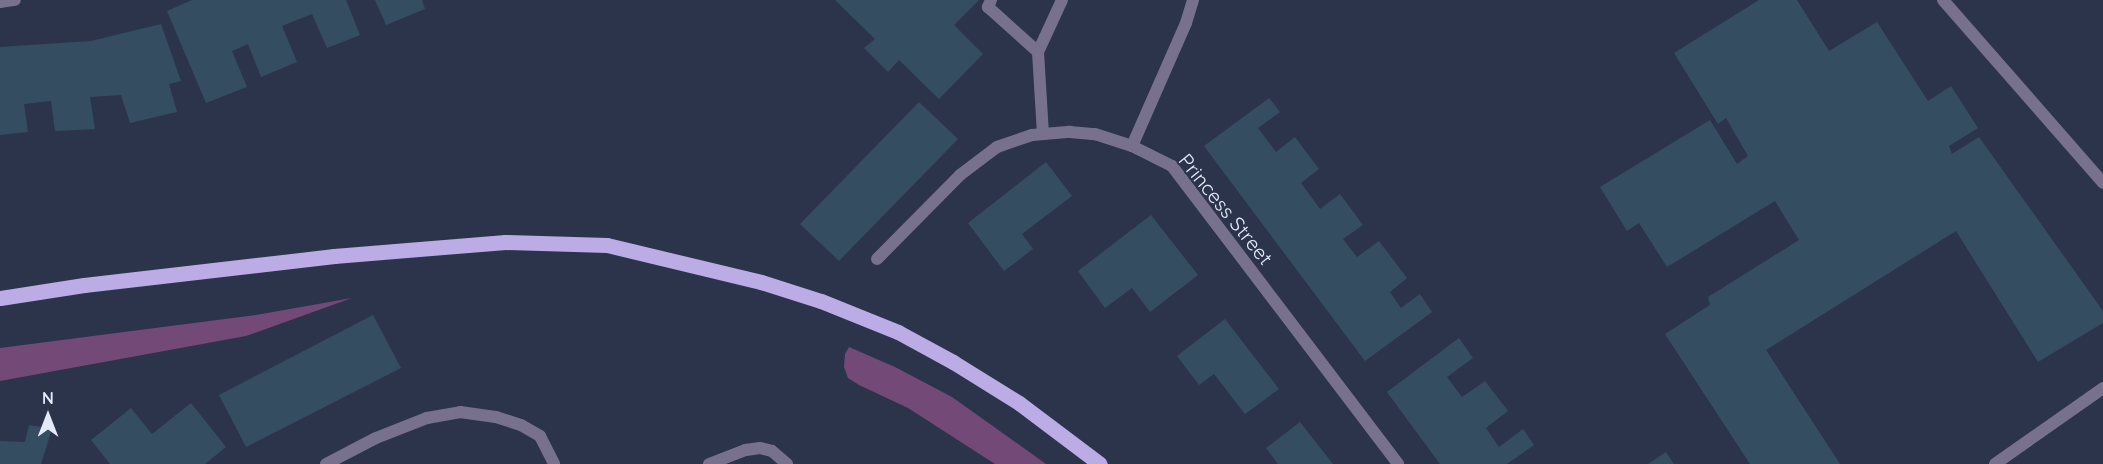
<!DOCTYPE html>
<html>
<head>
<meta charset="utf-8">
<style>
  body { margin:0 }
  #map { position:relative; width:2103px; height:464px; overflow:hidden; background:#2c344c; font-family:Quicksand,sans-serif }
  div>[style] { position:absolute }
  .green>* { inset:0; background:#724977 }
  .building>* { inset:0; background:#354d61 }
  .lane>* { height:12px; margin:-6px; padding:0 6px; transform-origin:6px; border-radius:6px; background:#78718d }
  .street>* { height:12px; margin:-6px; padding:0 6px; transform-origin:6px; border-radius:6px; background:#78718d }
  .primary>* { height:15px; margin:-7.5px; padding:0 7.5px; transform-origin:7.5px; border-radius:7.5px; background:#bbace5 }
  span { translate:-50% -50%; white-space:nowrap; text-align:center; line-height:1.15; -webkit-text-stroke:4.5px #2c344c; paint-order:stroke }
  .street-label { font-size:20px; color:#e5eafa }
  .north { position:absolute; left:18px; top:386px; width:60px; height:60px; -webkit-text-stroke:4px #2c344c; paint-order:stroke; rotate:0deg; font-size:16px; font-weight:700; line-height:24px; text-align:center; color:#e5eafa }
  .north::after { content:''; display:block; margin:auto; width:21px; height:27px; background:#e5eafa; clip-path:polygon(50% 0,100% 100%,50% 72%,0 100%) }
</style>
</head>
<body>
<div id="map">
  <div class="green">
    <div style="clip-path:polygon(352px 298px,246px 336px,0 381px,0 348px,256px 315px)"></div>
    <div style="clip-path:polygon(849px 347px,895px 367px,952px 397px,1046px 464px,995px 464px,908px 408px,859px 385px,848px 378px,844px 367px,845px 354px)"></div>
  </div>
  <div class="building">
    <div style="clip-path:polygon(192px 0,346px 0,360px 35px,327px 48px,312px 14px,282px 26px,297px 62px,261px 77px,248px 44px,232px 51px,247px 87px,206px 103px,167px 11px)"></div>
    <div style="clip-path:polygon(375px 0,422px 0,425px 9px,386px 25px)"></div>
    <div style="clip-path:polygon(835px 0,979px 0,954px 25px,983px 54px,939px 99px,899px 60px,888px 72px,864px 48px,875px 39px)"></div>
    <div style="clip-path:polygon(1759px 0,1797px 0,1829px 51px,1877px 22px,1928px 101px,1951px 86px,1978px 128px,1949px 146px,1952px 154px,1979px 137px,2103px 311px,2103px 323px,2038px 362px,1956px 231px,1766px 350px,1840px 464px,1750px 464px,1665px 334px,1710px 305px,1708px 297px,1799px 240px,1775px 201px,1667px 267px,1639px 223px,1627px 231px,1600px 187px,1710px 120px,1737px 164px,1748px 156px,1726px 118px,1718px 124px,1674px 53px)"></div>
    <div style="clip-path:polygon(161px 24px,181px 81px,169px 84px,177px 112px,130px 123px,121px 95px,90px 97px,95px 129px,55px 131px,51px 101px,24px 104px,28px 132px,0 135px,0 47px,91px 41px)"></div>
    <div style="clip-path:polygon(1269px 98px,1280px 112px,1258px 128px,1276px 152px,1295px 137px,1319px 169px,1301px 183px,1320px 209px,1340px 194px,1363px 225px,1343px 239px,1357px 257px,1379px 241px,1407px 278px,1390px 292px,1401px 308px,1420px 294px,1432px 312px,1365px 361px,1204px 146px)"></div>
    <div style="clip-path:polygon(919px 102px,958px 139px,839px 261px,800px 224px)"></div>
    <div style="clip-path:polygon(1046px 162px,1072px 196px,1022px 234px,1033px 249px,1004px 271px,968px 223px)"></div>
    <div style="clip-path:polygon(1151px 215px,1198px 275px,1150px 312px,1132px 288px,1105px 308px,1078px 271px)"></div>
    <div style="clip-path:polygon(373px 315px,401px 368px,246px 447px,219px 395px)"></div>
    <div style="clip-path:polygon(1225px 319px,1279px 389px,1245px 414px,1214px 374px,1199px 385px,1177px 356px)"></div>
    <div style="clip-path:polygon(1459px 338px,1473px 358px,1447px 377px,1462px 397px,1485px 381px,1508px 411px,1486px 428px,1499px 447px,1523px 429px,1534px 445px,1507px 464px,1440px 464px,1387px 392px)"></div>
    <div style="clip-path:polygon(191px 403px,226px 447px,205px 464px,110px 464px,91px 440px,131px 408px,152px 434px)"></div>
    <div style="clip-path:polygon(1300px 422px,1333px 464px,1278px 464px,1266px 448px)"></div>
    <div style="clip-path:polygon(29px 425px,52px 429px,41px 464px,0 464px,0 441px,25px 442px)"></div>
    <div style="clip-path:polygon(1666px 452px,1674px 464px,1648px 464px)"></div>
  </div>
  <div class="lane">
    <div style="left:991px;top:0;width:8px;rotate:113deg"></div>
    <div style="left:988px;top:7px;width:67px;rotate:42deg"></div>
    <div style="left:1043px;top:134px;width:82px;rotate:-93.5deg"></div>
    <div style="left:1038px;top:52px;width:57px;rotate:-65.2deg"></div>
    <div style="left:1132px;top:146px;width:134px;rotate:-66.3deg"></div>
    <div style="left:1186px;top:23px;width:24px;rotate:-73deg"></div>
    <div style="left:709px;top:464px;width:40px;rotate:-21deg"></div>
    <div style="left:746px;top:450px;width:14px;rotate:-8deg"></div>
    <div style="left:760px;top:448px;width:12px;rotate:14deg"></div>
    <div style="left:772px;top:451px;width:20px;rotate:41deg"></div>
    <div style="left:1995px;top:464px;width:132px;rotate:-35.1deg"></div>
  </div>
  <div class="street">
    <div style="left:1943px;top:0;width:243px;rotate:48.8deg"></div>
    <div style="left:0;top:2px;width:15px;rotate:-8deg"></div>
    <div style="left:877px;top:259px;width:118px;rotate:-45.3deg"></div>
    <div style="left:960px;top:175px;width:46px;rotate:-37.1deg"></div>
    <div style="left:997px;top:147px;width:37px;rotate:-19deg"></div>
    <div style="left:1032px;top:135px;width:38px;rotate:-5deg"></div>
    <div style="left:1070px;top:132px;width:25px;rotate:5deg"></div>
    <div style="left:1095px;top:134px;width:39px;rotate:18deg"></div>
    <div style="left:1132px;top:146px;width:45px;rotate:26.6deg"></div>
    <div style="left:1172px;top:166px;width:374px;rotate:52.8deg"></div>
    <div style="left:326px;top:464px;width:56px;rotate:-27.5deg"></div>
    <div style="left:376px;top:438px;width:55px;rotate:-21.4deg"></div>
    <div style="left:427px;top:418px;width:34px;rotate:-10deg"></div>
    <div style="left:460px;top:412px;width:36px;rotate:8deg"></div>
    <div style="left:496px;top:417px;width:26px;rotate:18deg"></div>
    <div style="left:521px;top:425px;width:22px;rotate:30deg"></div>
    <div style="left:540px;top:436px;width:31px;rotate:63deg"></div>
  </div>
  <div class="primary">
    <div style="left:0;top:298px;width:85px;rotate:-8.8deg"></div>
    <div style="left:84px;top:285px;width:252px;rotate:-6.6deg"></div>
    <div style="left:334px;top:256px;width:172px;rotate:-4.7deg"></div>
    <div style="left:505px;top:242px;width:102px;rotate:1.7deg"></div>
    <div style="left:607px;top:245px;width:158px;rotate:13.5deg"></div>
    <div style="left:761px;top:282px;width:63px;rotate:17.6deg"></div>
    <div style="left:821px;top:301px;width:83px;rotate:21.9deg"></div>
    <div style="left:898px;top:332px;width:63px;rotate:28.6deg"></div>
    <div style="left:953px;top:362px;width:78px;rotate:31.8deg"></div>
    <div style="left:1019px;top:403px;width:101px;rotate:37deg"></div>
  </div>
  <div class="street-label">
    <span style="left:1226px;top:209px;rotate:51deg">Princess Street</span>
  </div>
  <div class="north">N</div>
</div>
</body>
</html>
